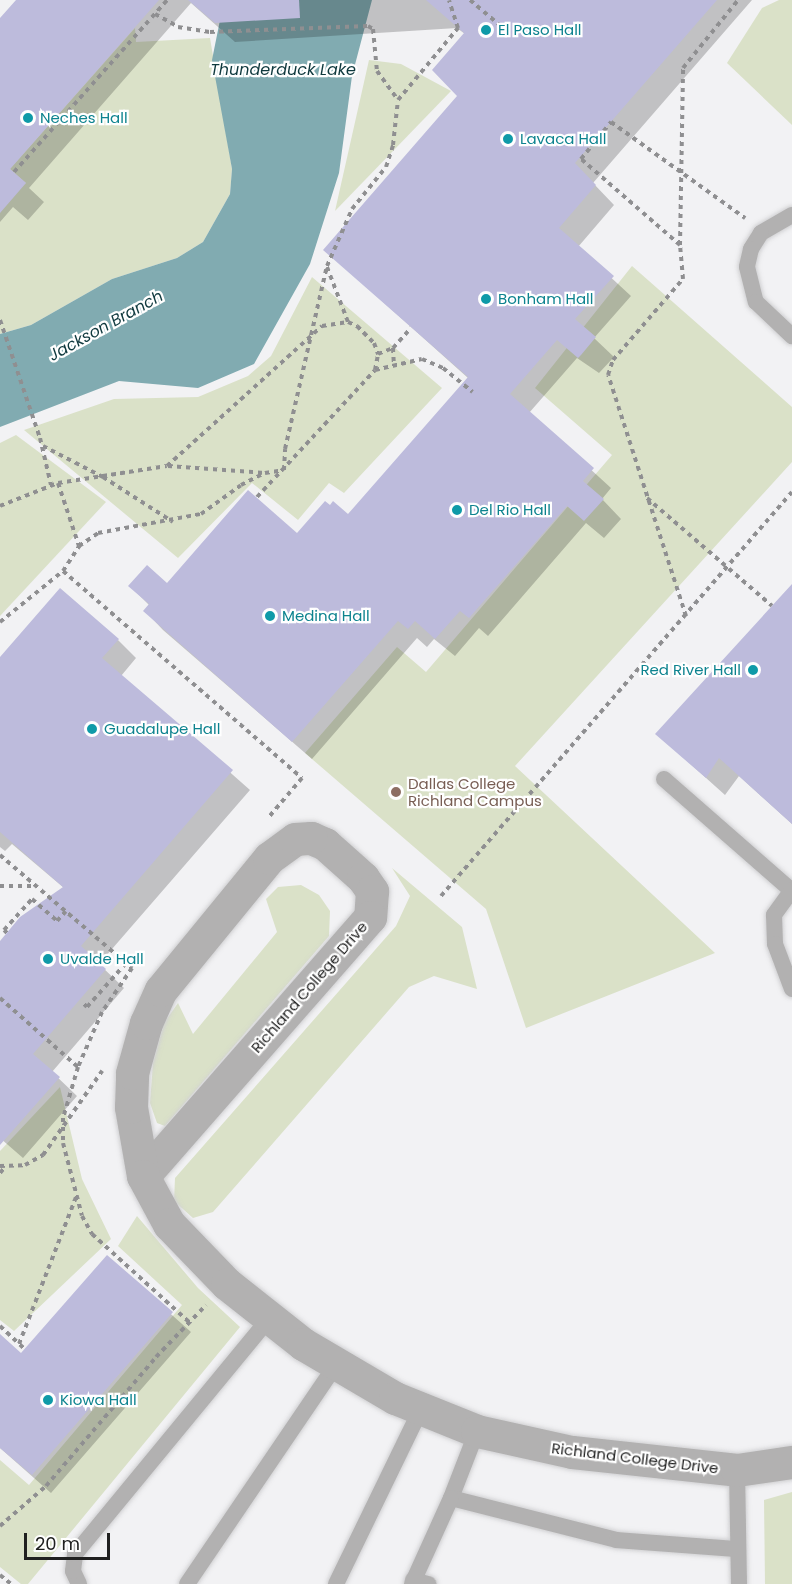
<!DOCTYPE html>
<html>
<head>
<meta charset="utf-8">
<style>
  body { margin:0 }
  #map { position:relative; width:792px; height:1584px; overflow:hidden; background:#f2f2f4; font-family:Poppins,sans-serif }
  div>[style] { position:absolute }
  .green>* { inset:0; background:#dae1c8 }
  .water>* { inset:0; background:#81abb1 }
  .shadow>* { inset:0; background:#0003 }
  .building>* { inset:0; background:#bdbbdc }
  .path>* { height:4px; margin-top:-2px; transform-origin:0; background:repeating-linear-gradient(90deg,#8f8f91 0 4.5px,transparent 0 9px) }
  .roads { filter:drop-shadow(0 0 2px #d0d0d2) drop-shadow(0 0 2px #d0d0d2) }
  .service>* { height:16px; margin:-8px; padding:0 8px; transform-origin:8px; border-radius:8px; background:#b2b1b1 }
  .minor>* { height:33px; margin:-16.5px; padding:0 16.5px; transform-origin:16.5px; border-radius:16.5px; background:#b2b1b1 }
  .dots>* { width:16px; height:16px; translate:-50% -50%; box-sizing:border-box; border:3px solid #fff; border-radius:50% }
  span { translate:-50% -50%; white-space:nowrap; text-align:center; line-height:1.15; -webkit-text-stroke:4.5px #fff; paint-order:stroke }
  .culture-label { font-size:15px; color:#0d838f }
  .left { translate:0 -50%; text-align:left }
  .right { translate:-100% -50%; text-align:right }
  .education-label { font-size:15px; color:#785e54 }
  .street-label { font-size:15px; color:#202020 }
  .water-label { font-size:16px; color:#0f393e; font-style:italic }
  .scale { position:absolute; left:24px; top:1533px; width:86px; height:27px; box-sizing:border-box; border:3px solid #202020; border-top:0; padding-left:8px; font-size:18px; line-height:21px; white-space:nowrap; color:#202020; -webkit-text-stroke:4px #fff; paint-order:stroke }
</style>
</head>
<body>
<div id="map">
  <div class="green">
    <div style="clip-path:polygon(779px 0,792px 0,792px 125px,727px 63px,762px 8px)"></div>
    <div style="clip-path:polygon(135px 28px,136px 42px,210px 38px,232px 169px,230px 194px,203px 242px,177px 258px,112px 279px,31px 325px,0 334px,0 195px,26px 183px,10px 169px)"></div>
    <div style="clip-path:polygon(369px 60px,401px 64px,451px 91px,335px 211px)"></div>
    <div style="clip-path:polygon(632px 266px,792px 407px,792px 462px,515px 766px,715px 953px,526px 1028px,486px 909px,305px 753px,397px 647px,426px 672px,612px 455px,535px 388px)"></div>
    <div style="clip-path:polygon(312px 277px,442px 388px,344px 493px,329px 483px,298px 520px,252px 483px,178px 558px,24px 430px,114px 399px,198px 397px,248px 376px,271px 356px)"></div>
    <div style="clip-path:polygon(16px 435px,106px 502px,0 616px,0 443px)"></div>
    <div style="clip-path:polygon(392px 868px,462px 927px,477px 989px,434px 976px,409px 987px,213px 1212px,193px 1218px,174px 1201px,175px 1178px,396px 926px,410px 896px)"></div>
    <div style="clip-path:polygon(301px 885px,319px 895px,330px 911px,329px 936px,165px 1126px,157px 1123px,150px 1103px,153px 1063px,164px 1023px,178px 1003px,193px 1034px,277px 932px,266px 899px,278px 887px)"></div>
    <div style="clip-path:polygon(60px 1087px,82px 1179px,111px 1239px,14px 1331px,0 1320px,0 1151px)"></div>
    <div style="clip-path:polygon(137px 1216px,198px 1288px,240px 1327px,28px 1584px,21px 1584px,0 1567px,0 1460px,29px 1485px,182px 1305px,118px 1246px)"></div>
    <div style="clip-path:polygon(792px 1492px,792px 1584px,765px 1584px,764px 1500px)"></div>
  </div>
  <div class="water">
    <div style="clip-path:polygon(224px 0,372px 0,352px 76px,339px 173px,310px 264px,254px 364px,198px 388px,119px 381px,0 427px,0 334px,31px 325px,112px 279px,177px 258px,203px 242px,230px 194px,232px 169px,212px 60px)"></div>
  </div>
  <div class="shadow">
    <div style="clip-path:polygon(18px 0,752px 0,593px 183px,614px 205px,578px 247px,631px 296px,594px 338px,614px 357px,599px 373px,577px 358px,529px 413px,611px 488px,602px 499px,621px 519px,604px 538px,586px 523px,488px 636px,479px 628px,455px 656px,434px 639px,427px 647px,417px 638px,312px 759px,163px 630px,145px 611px,150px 606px,130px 586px,167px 585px,348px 516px,468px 378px,325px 250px,459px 96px,465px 34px,457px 28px,235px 42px,191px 3px,29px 188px,44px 202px,28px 220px,13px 207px,0 222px,0 21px)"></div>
    <div style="clip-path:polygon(792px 586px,792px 824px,739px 776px,725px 795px,657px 734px)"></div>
    <div style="clip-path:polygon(118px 640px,136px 658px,121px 676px,250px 790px,99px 964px,124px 988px,52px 1072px,77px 1096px,23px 1158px,0 1138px,0 951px,64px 888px,12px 844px,5px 851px,0 847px,0 660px)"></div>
    <div style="clip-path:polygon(107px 1257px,191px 1332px,51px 1493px,0 1448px,0 1336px,22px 1355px)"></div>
  </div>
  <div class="building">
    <div style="clip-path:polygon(16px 0,159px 0,10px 169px,26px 183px,0 213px,0 18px)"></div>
    <div style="clip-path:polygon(188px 0,299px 0,300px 18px,215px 23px)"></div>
    <div style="clip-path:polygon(426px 0,717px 0,575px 163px,596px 185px,559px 228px,614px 276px,575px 319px,596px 337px,581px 355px,578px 358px,557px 340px,510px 394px,594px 468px,583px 481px,604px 499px,584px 521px,567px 506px,469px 618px,460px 611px,435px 639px,415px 621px,408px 629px,398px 621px,292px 742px,143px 611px,149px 604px,128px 586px,147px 565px,167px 583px,248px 490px,297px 533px,325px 501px,330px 505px,333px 501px,348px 514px,468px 377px,323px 250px,457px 96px,432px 70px,464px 33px)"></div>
    <div style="clip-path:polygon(792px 584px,792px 824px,719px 758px,706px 778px,655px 734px)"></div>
    <div style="clip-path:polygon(60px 588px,119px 639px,102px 658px,233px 770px,81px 946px,106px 969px,33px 1054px,60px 1077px,0 1145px,0 941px,20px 917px,63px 887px,0 832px,0 657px)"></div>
    <div style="clip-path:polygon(107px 1255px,173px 1312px,32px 1475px,0 1448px,0 1334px,21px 1353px)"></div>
  </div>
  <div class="path">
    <div style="left:470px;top:0;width:51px;rotate:40.2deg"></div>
    <div style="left:155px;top:14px;width:26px;rotate:29deg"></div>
    <div style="left:178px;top:27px;width:32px;rotate:9deg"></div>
    <div style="left:210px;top:32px;width:158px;rotate:-2.2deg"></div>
    <div style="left:368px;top:26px;width:6px;rotate:31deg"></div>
    <div style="left:373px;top:29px;width:42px;rotate:84.6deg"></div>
    <div style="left:377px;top:71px;width:36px;rotate:54deg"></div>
    <div style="left:14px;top:172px;width:230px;rotate:-48.3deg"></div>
    <div style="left:680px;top:245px;width:131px;rotate:-139deg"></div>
    <div style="left:581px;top:159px;width:48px;rotate:-51deg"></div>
    <div style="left:611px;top:122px;width:165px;rotate:35.6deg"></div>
    <div style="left:327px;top:267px;width:59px;rotate:69.1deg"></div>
    <div style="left:0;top:320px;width:125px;rotate:71.3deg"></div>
    <div style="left:40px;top:438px;width:48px;rotate:76.8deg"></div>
    <div style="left:393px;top:348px;width:18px;rotate:87deg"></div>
    <div style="left:375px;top:370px;width:48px;rotate:-13.2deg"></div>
    <div style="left:422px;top:359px;width:23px;rotate:23deg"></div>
    <div style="left:443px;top:368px;width:38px;rotate:39deg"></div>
    <div style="left:43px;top:446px;width:68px;rotate:27.3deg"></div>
    <div style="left:103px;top:477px;width:83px;rotate:32.7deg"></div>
    <div style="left:168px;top:466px;width:97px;rotate:4.1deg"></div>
    <div style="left:265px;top:473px;width:18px;rotate:-9deg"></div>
    <div style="left:284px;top:470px;width:21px;rotate:-87deg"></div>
    <div style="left:285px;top:449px;width:188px;rotate:-77.1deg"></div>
    <div style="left:327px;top:266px;width:62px;rotate:-66.3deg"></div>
    <div style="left:352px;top:209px;width:54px;rotate:-51deg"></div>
    <div style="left:386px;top:167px;width:23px;rotate:-72deg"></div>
    <div style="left:393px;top:145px;width:45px;rotate:-83.7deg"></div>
    <div style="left:398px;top:100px;width:94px;rotate:-50.2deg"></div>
    <div style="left:458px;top:28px;width:29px;rotate:-108deg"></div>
    <div style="left:58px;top:483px;width:66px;rotate:71.6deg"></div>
    <div style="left:257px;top:497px;width:173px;rotate:-47.1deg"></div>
    <div style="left:375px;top:370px;width:16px;rotate:-79deg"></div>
    <div style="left:378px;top:354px;width:16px;rotate:-22deg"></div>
    <div style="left:393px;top:348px;width:27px;rotate:-48deg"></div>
    <div style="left:647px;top:498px;width:165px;rotate:40.8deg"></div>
    <div style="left:0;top:506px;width:62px;rotate:-21.6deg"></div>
    <div style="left:58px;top:483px;width:110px;rotate:-8.9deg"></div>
    <div style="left:167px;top:466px;width:209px;rotate:-42.1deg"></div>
    <div style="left:322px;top:326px;width:26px;rotate:-9deg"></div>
    <div style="left:348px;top:322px;width:10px;rotate:24deg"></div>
    <div style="left:357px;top:326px;width:24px;rotate:45deg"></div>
    <div style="left:374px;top:343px;width:12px;rotate:70deg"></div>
    <div style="left:63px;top:571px;width:316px;rotate:40.9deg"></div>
    <div style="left:302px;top:778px;width:52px;rotate:130.4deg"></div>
    <div style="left:686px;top:616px;width:253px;rotate:-107.9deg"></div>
    <div style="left:608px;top:375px;width:16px;rotate:-72deg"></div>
    <div style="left:613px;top:360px;width:107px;rotate:-49.2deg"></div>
    <div style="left:683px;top:279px;width:34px;rotate:-95deg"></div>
    <div style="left:680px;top:245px;width:177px;rotate:-89deg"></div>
    <div style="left:683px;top:68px;width:87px;rotate:-51deg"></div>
    <div style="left:0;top:622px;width:81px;rotate:-39deg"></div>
    <div style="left:63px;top:571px;width:30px;rotate:-57deg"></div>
    <div style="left:79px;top:546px;width:23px;rotate:-34deg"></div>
    <div style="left:98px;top:533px;width:105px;rotate:-10.5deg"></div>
    <div style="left:201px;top:514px;width:49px;rotate:-35.9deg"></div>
    <div style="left:241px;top:485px;width:27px;rotate:-27deg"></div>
    <div style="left:0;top:855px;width:174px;rotate:40.6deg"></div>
    <div style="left:0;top:886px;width:37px"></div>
    <div style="left:441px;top:896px;width:535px;rotate:-49.02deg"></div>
    <div style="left:7px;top:933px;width:4px;rotate:-135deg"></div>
    <div style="left:4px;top:930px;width:42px;rotate:-47.9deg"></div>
    <div style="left:32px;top:899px;width:33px;rotate:41deg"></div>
    <div style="left:57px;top:921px;width:13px;rotate:-48deg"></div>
    <div style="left:132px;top:968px;width:53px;rotate:124.3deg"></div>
    <div style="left:102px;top:1012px;width:60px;rotate:113.6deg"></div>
    <div style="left:78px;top:1067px;width:53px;rotate:106.4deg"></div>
    <div style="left:63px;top:1118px;width:25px;rotate:90deg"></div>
    <div style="left:63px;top:1143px;width:75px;rotate:75.4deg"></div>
    <div style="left:82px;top:1216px;width:21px;rotate:61deg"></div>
    <div style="left:92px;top:1234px;width:131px;rotate:42.2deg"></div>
    <div style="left:0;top:998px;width:104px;rotate:41.5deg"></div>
    <div style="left:84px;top:1004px;width:4px;rotate:45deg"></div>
    <div style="left:87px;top:1007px;width:59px;rotate:-48.4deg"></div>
    <div style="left:0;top:1166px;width:25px;rotate:-2deg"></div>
    <div style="left:25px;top:1165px;width:21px;rotate:-29deg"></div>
    <div style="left:43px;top:1155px;width:103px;rotate:-54.9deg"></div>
    <div style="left:0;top:1173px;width:8px;rotate:-50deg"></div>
    <div style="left:0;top:1326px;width:34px;rotate:43deg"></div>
    <div style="left:19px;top:1344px;width:158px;rotate:-68.8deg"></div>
    <div style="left:0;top:1526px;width:61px;rotate:-41deg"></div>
    <div style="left:46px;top:1486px;width:170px;rotate:-49.5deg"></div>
    <div style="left:156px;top:1357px;width:72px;rotate:-46.1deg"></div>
    <div style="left:0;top:1575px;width:14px;rotate:39deg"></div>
  </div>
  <div class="roads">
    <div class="service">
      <div style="left:792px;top:215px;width:36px;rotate:150deg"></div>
      <div style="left:761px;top:233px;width:19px;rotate:122deg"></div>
      <div style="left:751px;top:249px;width:18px;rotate:103deg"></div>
      <div style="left:747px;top:267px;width:36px;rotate:76deg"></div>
      <div style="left:756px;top:302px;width:50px;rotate:43.4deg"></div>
      <div style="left:664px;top:779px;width:169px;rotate:41.2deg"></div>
      <div style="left:792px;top:890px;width:31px;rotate:126deg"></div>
      <div style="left:774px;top:915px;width:29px;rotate:88deg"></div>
      <div style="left:775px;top:944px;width:48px;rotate:69.3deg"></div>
      <div style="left:477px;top:1431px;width:72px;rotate:111.2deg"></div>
      <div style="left:451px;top:1498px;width:171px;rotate:14.2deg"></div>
      <div style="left:617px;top:1540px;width:121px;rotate:4.3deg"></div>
      <div style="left:737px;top:1470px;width:114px;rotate:89deg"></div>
      <div style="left:413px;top:1580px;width:16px;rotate:15deg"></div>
      <div style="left:79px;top:1584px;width:14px;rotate:-115deg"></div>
      <div style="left:73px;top:1571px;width:17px;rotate:-83deg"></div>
      <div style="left:75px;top:1554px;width:303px;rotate:-50.5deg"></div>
      <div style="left:187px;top:1584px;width:263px;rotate:-55.8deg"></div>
      <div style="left:336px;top:1584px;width:195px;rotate:-64.1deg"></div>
      <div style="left:412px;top:1584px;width:94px;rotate:-65.6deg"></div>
    </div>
    <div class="minor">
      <div style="left:311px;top:838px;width:15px;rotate:23deg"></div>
      <div style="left:325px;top:844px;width:51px;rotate:41.8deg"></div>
      <div style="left:363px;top:878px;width:16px;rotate:55deg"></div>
      <div style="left:372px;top:891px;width:26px;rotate:94deg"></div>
      <div style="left:370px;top:917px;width:344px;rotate:131.2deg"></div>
      <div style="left:143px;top:1176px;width:70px;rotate:-99.9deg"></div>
      <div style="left:131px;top:1107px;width:34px;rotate:-88deg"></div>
      <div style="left:132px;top:1073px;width:52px;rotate:-74.4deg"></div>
      <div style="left:146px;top:1023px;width:36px;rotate:-66deg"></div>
      <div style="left:161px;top:990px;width:171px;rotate:-50.7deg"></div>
      <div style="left:269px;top:858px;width:32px;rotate:-36deg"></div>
      <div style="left:295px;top:839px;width:16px;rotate:-4deg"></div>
      <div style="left:143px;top:1176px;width:55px;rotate:61.6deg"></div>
      <div style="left:169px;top:1224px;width:83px;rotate:46deg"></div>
      <div style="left:227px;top:1284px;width:97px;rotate:38.3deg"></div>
      <div style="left:303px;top:1344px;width:107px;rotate:30.4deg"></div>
      <div style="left:395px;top:1398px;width:88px;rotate:21.9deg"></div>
      <div style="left:477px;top:1431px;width:97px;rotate:12.5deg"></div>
      <div style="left:572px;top:1452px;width:166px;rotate:6.2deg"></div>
      <div style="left:737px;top:1470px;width:56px;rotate:-8.3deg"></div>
    </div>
  </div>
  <div class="dots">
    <div style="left:486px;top:30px;background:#0f9aa8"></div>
    <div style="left:28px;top:118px;background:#0f9aa8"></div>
    <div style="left:508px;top:139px;background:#0f9aa8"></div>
    <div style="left:486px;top:299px;background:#0f9aa8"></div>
    <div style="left:457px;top:510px;background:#0f9aa8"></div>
    <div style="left:270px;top:616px;background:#0f9aa8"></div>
    <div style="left:753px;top:670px;background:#0f9aa8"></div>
    <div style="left:92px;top:729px;background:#0f9aa8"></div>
    <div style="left:396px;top:792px;background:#8d6e63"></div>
    <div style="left:48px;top:959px;background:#0f9aa8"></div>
    <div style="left:48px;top:1400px;background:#0f9aa8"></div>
  </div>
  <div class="culture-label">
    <span class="left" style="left:498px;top:30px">El Paso Hall</span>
    <span class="left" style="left:40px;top:118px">Neches Hall</span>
    <span class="left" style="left:520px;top:139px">Lavaca Hall</span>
    <span class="left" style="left:498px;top:299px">Bonham Hall</span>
    <span class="left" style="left:469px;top:510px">Del Rio Hall</span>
    <span class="left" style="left:282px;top:616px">Medina Hall</span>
    <span class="right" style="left:741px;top:670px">Red River Hall</span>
    <span class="left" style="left:104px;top:729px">Guadalupe Hall</span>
    <span class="left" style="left:60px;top:959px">Uvalde Hall</span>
    <span class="left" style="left:60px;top:1400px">Kiowa Hall</span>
  </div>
  <div class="education-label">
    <span class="left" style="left:408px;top:792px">Dallas College<br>Richland Campus</span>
  </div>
  <div class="street-label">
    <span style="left:309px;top:987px;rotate:-49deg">Richland College Drive</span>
    <span style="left:635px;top:1458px;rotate:7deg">Richland College Drive</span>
  </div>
  <div class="water-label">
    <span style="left:283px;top:70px">Thunderduck Lake</span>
    <span style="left:106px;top:326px;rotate:-29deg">Jackson Branch</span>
  </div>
  <div class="scale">20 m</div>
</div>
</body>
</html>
